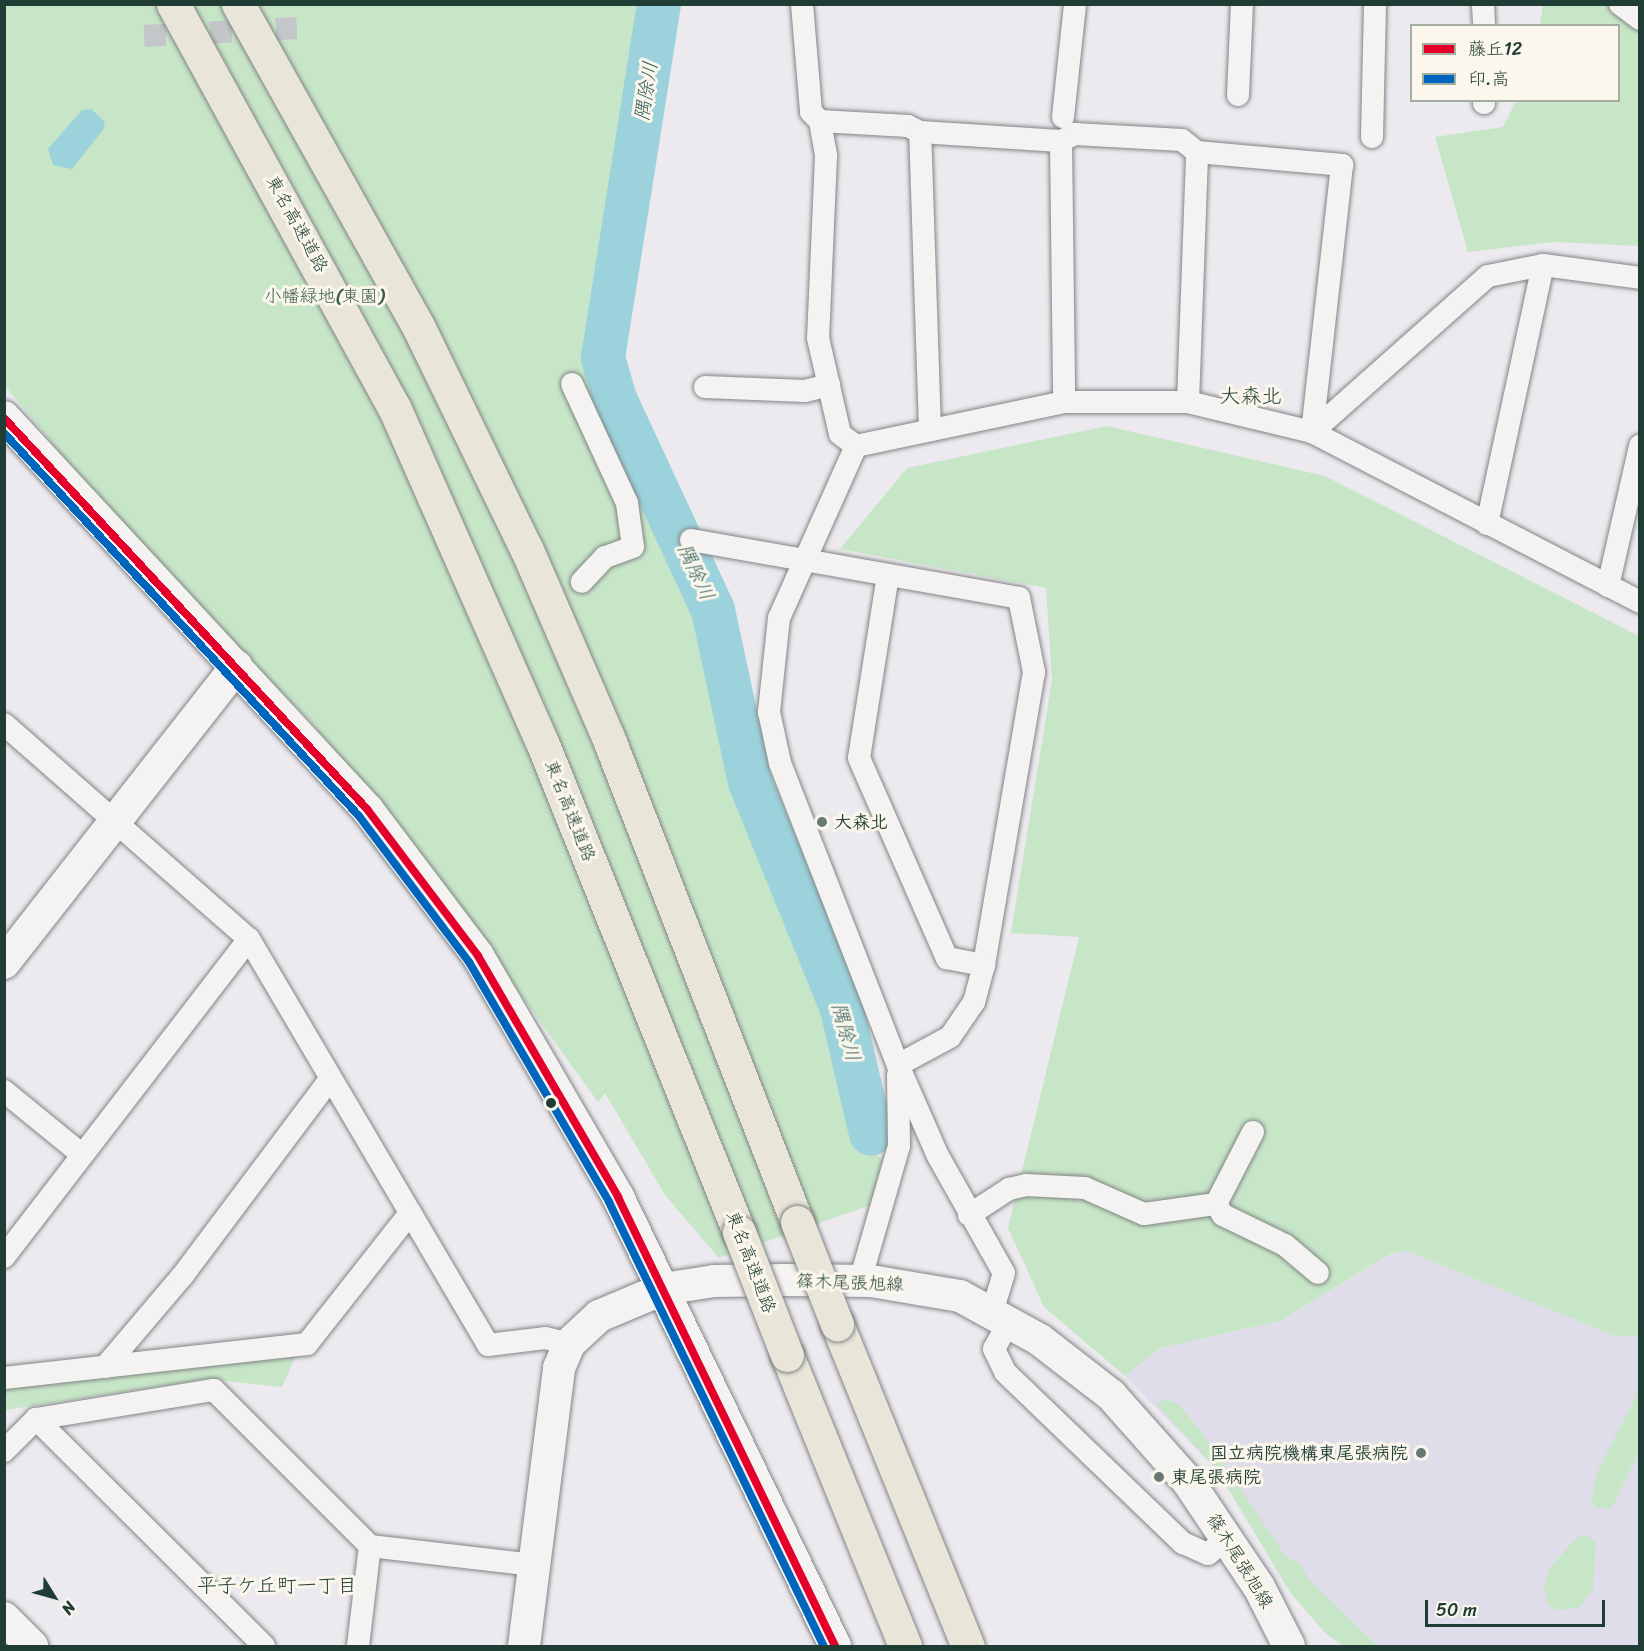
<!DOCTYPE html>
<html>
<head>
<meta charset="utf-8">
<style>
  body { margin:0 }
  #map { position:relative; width:1644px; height:1651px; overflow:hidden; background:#eceaef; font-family:Sriracha,"Klee One",sans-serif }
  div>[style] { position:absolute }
  .built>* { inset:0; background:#dedde9 }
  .green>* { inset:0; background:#c7e6c7 }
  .water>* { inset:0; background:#9bd2db }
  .river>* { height:44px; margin:-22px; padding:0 22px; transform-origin:22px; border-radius:22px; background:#9bd2db }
  .street-tunnel>* { height:22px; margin-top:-11px; transform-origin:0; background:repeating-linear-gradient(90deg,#c3c7ca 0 22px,transparent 0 33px) }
  .roads { filter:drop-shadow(0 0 2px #818586) drop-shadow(0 0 2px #818586) }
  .street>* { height:22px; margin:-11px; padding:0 11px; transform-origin:11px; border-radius:11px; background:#f4f3f1 }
  .secondary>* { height:32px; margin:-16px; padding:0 16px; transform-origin:16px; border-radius:16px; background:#f4f3f1 }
  .highway>* { height:33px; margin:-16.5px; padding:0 16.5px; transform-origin:16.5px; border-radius:16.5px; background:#e9e5d8 }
  .bridges { filter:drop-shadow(0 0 2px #818586) drop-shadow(0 0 2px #818586) }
  .highway-bridge>* { height:33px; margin:-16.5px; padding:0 16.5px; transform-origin:16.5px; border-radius:16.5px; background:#e9e5d8 }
  .bus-1>* { height:8px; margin:-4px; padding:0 4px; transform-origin:4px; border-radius:4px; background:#e4002b }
  .bus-2>* { height:8px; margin:-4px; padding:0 4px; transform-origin:4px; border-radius:4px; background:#0065bd }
  .dots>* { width:16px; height:16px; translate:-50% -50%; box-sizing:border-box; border:3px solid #fbf7ec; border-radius:50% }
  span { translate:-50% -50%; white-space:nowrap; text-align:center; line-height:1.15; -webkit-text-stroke:6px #fbf7ec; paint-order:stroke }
  .street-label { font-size:18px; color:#1f3d34 }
  .park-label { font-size:18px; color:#3b5e4b }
  .poi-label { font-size:18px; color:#1f3d34; font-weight:700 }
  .left { translate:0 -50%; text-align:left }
  .right { translate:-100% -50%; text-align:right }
  .water-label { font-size:20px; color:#35605c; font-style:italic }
  .neighbourhood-label { font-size:20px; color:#1f3d34 }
  .quarter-label { font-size:21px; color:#1f3d34 }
  .frame { position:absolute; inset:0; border:6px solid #1f3d34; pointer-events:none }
  .legend { position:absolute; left:1410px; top:24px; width:210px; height:78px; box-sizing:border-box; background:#fbf7ec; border:2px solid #a3ada2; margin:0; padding:8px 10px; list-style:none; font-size:18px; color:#1f3d34 }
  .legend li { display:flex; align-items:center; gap:12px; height:30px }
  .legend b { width:30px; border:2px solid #a3ada2 }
  .north { position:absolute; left:24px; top:1567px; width:60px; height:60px; -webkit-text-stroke:4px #fbf7ec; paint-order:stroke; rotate:127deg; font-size:16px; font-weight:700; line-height:24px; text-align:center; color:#1f3d34 }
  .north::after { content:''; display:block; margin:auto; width:21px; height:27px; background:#1f3d34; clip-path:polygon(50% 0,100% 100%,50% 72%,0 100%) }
  .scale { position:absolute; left:1425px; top:1600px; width:180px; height:27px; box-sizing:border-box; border:3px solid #1f3d34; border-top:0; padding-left:8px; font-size:18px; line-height:21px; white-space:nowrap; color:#1f3d34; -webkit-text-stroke:4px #fbf7ec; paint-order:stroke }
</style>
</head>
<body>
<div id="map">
  <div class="built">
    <div style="clip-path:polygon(1407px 1251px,1617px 1337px,1639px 1335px,1639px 1646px,1343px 1646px,1290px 1592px,1217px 1470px,1125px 1376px,1160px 1348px,1280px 1321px,1391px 1254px)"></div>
  </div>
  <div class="green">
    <div style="clip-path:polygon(4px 5px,667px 5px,603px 392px,718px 654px,752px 809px,836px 1013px,865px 1133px,882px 1162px,874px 1204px,719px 1258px,665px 1195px,605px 1093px,598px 1102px,394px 819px,310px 721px,150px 560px,5px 386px)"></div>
    <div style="clip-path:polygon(1543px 5px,1639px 5px,1639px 246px,1554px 242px,1468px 252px,1435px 137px,1503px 127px,1516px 101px,1618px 100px,1618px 26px,1540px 25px)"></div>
    <div style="clip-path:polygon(1107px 426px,1325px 476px,1639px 636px,1639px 1335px,1617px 1337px,1407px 1251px,1390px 1254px,1280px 1321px,1160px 1348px,1125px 1376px,1044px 1307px,1008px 1228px,1079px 937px,1011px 933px,1052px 680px,1046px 588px,840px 549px,907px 468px)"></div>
    <div style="clip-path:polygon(296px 1356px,282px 1387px,206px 1379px,5px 1410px,5px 1386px)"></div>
    <div style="clip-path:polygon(1639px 1390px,1639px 1452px,1611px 1509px,1596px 1508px,1591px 1500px,1598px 1470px)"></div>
    <div style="clip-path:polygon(1164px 1399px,1178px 1404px,1201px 1431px,1287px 1558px,1299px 1562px,1310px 1581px,1378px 1646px,1343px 1646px,1325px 1633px,1290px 1592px,1217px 1470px,1157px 1405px)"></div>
    <div style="clip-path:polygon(1587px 1535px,1596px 1542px,1593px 1589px,1579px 1608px,1556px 1610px,1548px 1605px,1544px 1586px,1550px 1567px,1579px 1536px)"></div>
  </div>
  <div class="water">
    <div style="clip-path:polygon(91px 109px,105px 122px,103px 130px,72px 169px,53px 165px,48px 149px,82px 110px)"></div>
  </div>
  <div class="river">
    <div style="left:659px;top:4px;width:358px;rotate:99deg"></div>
    <div style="left:603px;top:358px;width:43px;rotate:73.7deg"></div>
    <div style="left:615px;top:399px;width:233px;rotate:65.1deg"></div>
    <div style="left:713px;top:610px;width:176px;rotate:77.9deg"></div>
    <div style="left:750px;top:782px;width:245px;rotate:67.9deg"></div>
    <div style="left:842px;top:1009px;width:128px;rotate:76.9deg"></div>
  </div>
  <div class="street-tunnel">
    <div style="left:144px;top:36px;width:153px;rotate:-3deg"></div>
  </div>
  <div class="roads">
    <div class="street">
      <div style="left:802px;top:4px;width:108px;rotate:85.2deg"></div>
      <div style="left:811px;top:112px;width:13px;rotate:45deg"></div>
      <div style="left:820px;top:121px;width:36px;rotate:80deg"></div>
      <div style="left:826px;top:156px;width:182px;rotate:92.5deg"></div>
      <div style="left:818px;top:338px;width:98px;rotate:77.1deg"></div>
      <div style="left:840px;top:434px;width:20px;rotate:37deg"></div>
      <div style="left:1483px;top:4px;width:22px;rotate:87deg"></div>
      <div style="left:1620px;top:4px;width:25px;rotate:37deg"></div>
      <div style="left:1238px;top:95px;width:91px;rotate:-87.5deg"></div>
      <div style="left:1484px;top:100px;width:3px;rotate:90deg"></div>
      <div style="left:1063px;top:117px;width:114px;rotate:-83.9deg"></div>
      <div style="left:820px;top:121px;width:88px;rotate:3.3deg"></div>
      <div style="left:908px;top:126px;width:13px;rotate:27deg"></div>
      <div style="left:1372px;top:137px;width:133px;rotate:-88.7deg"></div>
      <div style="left:1061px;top:141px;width:16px;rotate:-27deg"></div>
      <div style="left:1075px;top:134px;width:107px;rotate:3.2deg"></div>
      <div style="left:1182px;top:140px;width:19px;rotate:39deg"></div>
      <div style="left:1197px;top:152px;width:146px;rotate:5.1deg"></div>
      <div style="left:1342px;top:165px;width:269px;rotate:96.4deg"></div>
      <div style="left:572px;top:384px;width:131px;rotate:65.2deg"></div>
      <div style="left:627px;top:503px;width:44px;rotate:82.2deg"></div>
      <div style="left:633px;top:547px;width:30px;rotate:160deg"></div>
      <div style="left:605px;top:557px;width:34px;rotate:133deg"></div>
      <div style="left:705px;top:387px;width:100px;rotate:2.3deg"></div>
      <div style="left:805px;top:391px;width:25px;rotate:-14deg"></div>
      <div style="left:1188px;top:402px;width:250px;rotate:-87.9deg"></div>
      <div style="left:930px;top:430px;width:298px;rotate:-91.9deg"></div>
      <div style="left:920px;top:132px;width:141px;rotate:3.7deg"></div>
      <div style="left:1061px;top:141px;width:261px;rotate:89.3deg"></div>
      <div style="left:1312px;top:432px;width:235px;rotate:-41.6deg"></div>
      <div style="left:1488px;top:276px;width:56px;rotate:-11.3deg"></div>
      <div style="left:1543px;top:265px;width:98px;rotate:7.6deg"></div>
      <div style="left:856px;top:446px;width:188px;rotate:114.1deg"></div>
      <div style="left:779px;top:618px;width:95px;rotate:96.1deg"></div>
      <div style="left:769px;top:712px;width:52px;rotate:77.8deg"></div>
      <div style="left:780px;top:763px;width:324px;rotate:68.7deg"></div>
      <div style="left:898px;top:1065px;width:99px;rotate:66.3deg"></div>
      <div style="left:938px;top:1156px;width:134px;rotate:60.6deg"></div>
      <div style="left:1004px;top:1273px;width:39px;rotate:107deg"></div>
      <div style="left:856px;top:446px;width:213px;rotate:-11.9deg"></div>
      <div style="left:1064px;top:402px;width:124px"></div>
      <div style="left:1188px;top:402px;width:128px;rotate:13.6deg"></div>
      <div style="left:1312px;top:432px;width:369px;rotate:27.4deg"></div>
      <div style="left:1487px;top:524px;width:265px;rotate:-77.8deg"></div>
      <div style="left:691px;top:540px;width:333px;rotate:10deg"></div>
      <div style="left:1019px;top:598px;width:76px;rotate:78.5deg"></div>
      <div style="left:1034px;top:672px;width:297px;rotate:99.7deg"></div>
      <div style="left:984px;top:965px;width:38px;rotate:105deg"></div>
      <div style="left:974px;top:1002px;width:42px;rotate:124.4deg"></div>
      <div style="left:950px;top:1037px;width:59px;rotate:151.7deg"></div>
      <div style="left:888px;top:575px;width:185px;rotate:99deg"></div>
      <div style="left:859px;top:758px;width:219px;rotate:66.3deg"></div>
      <div style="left:947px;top:958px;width:38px;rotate:11deg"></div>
      <div style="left:1608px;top:586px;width:144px;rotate:-77.1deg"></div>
      <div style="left:4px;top:724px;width:326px;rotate:41.3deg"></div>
      <div style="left:249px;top:939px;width:471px;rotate:59.5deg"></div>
      <div style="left:488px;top:1345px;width:57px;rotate:-7deg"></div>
      <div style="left:545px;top:1338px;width:25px;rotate:14deg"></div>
      <div style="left:4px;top:1091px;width:98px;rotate:39.2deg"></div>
      <div style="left:1216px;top:1204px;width:13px;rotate:58deg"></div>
      <div style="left:1223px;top:1215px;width:69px;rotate:25.8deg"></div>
      <div style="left:1285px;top:1245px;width:43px;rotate:40.3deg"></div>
      <div style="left:969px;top:1215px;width:48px;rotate:-33deg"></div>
      <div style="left:1009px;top:1189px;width:17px;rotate:-13deg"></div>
      <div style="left:1026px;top:1185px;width:59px;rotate:2.9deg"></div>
      <div style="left:1085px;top:1188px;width:64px;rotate:23.8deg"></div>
      <div style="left:1144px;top:1214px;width:73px;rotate:-7.9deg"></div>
      <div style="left:1216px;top:1204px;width:81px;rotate:-62.8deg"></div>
      <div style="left:4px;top:1257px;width:401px;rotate:-52.4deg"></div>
      <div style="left:860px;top:1281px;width:141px;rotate:-73.9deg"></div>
      <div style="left:899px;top:1146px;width:71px;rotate:-90.8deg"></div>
      <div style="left:1010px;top:1320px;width:33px;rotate:119deg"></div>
      <div style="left:994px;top:1349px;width:25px;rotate:64deg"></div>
      <div style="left:1005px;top:1372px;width:247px;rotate:43.9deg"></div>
      <div style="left:1183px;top:1543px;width:27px;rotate:24deg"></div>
      <div style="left:1208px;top:1554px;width:26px;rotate:-40deg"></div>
      <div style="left:105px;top:1367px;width:121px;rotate:-49.7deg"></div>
      <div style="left:183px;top:1275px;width:246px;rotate:-53.1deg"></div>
      <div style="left:4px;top:1378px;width:305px;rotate:-6.4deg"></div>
      <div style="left:307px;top:1344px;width:167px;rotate:-51.8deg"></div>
      <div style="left:4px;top:1451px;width:45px;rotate:-45deg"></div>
      <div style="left:264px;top:1646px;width:322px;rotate:-135.1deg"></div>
      <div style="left:36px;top:1419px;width:180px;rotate:-9.3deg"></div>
      <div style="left:214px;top:1390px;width:221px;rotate:45deg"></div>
      <div style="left:370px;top:1546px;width:165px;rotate:6.6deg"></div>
      <div style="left:358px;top:1646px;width:101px;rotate:-83.2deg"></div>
    </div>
    <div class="secondary">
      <div style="left:4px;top:417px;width:534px;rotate:47.2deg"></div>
      <div style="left:367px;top:809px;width:184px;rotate:52.9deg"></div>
      <div style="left:478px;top:956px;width:279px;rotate:59.8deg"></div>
      <div style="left:618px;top:1197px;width:499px;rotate:64.2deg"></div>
      <div style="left:4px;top:963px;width:377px;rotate:-51.9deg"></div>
      <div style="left:4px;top:1618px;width:40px;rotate:45deg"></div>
      <div style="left:524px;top:1646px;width:280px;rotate:-82.8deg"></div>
      <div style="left:559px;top:1368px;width:26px;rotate:-67deg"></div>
      <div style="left:569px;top:1344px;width:41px;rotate:-43deg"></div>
      <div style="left:599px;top:1316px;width:69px;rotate:-22.9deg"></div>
      <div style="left:663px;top:1289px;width:52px;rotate:-8.9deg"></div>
      <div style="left:714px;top:1281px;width:71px;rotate:-0.8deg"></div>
      <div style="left:785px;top:1280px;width:86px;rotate:0.7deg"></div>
      <div style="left:871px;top:1281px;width:90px;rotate:9.6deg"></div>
      <div style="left:960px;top:1296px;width:91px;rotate:28.8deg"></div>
      <div style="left:1040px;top:1340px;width:90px;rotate:37.8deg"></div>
      <div style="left:1111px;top:1395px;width:118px;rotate:48.4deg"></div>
      <div style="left:1189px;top:1483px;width:125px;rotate:56.1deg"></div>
      <div style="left:1259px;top:1587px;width:66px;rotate:63deg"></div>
    </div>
    <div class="highway">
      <div style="left:173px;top:4px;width:460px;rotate:61.3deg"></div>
      <div style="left:394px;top:407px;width:366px;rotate:66.2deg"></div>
      <div style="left:542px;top:742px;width:528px;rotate:68.1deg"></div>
      <div style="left:238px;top:4px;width:369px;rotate:60.8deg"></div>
      <div style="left:418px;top:326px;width:249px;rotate:64.1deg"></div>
      <div style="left:527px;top:550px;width:204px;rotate:66.6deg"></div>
      <div style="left:608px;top:737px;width:521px;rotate:68.71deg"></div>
      <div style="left:837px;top:1324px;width:348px;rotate:67.9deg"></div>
      <div style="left:787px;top:1355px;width:314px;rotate:67.9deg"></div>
    </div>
  </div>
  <div class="bridges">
    <div class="highway-bridge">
      <div style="left:797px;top:1222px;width:110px;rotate:68.6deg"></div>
      <div style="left:739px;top:1232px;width:132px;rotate:68.7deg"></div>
    </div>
  </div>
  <div class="bus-1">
    <div style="left:4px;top:418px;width:534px;rotate:47.13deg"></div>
    <div style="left:367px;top:809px;width:184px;rotate:52.9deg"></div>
    <div style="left:478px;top:956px;width:279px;rotate:59.8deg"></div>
    <div style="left:618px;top:1197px;width:499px;rotate:64.2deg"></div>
  </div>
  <div class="bus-2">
    <div style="left:4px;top:433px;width:522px;rotate:47.17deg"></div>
    <div style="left:359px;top:816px;width:183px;rotate:53deg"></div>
    <div style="left:469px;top:962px;width:278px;rotate:59.7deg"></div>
    <div style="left:609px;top:1202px;width:493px;rotate:64.2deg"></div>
  </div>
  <div class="dots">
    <div style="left:822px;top:822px;background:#677a75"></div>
    <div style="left:551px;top:1103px;background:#1f3d34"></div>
    <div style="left:1421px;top:1453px;background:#677a75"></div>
    <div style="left:1159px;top:1477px;background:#677a75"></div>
  </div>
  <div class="street-label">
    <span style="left:297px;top:224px;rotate:61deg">東名高速道路</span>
    <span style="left:570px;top:811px;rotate:68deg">東名高速道路</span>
    <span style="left:751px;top:1262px;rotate:69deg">東名高速道路</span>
    <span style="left:850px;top:1283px;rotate:2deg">篠木尾張旭線</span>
    <span style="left:1240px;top:1561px;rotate:58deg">篠木尾張旭線</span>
  </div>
  <div class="park-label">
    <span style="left:324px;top:296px">小幡緑地(東園)</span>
  </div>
  <div class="poi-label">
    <span class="left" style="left:834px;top:822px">大森北</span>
    <span class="right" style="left:1408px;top:1453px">国立病院機構東尾張病院</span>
    <span class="left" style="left:1171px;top:1477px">東尾張病院</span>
  </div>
  <div class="water-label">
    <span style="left:646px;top:91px;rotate:-81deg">隅除川</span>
    <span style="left:696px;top:572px;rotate:65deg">隅除川</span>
    <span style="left:846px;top:1032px;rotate:75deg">隅除川</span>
  </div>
  <div class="neighbourhood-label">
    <span style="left:277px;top:1585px">平子ケ丘町一丁目</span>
  </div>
  <div class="quarter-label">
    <span style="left:1251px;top:396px">大森北</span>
  </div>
  <div class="frame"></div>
  <ul class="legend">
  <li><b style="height:8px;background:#e4002b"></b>藤丘12</li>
  <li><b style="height:8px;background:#0065bd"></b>印.高</li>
  </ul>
  <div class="north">N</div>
  <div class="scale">50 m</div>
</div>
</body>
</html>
